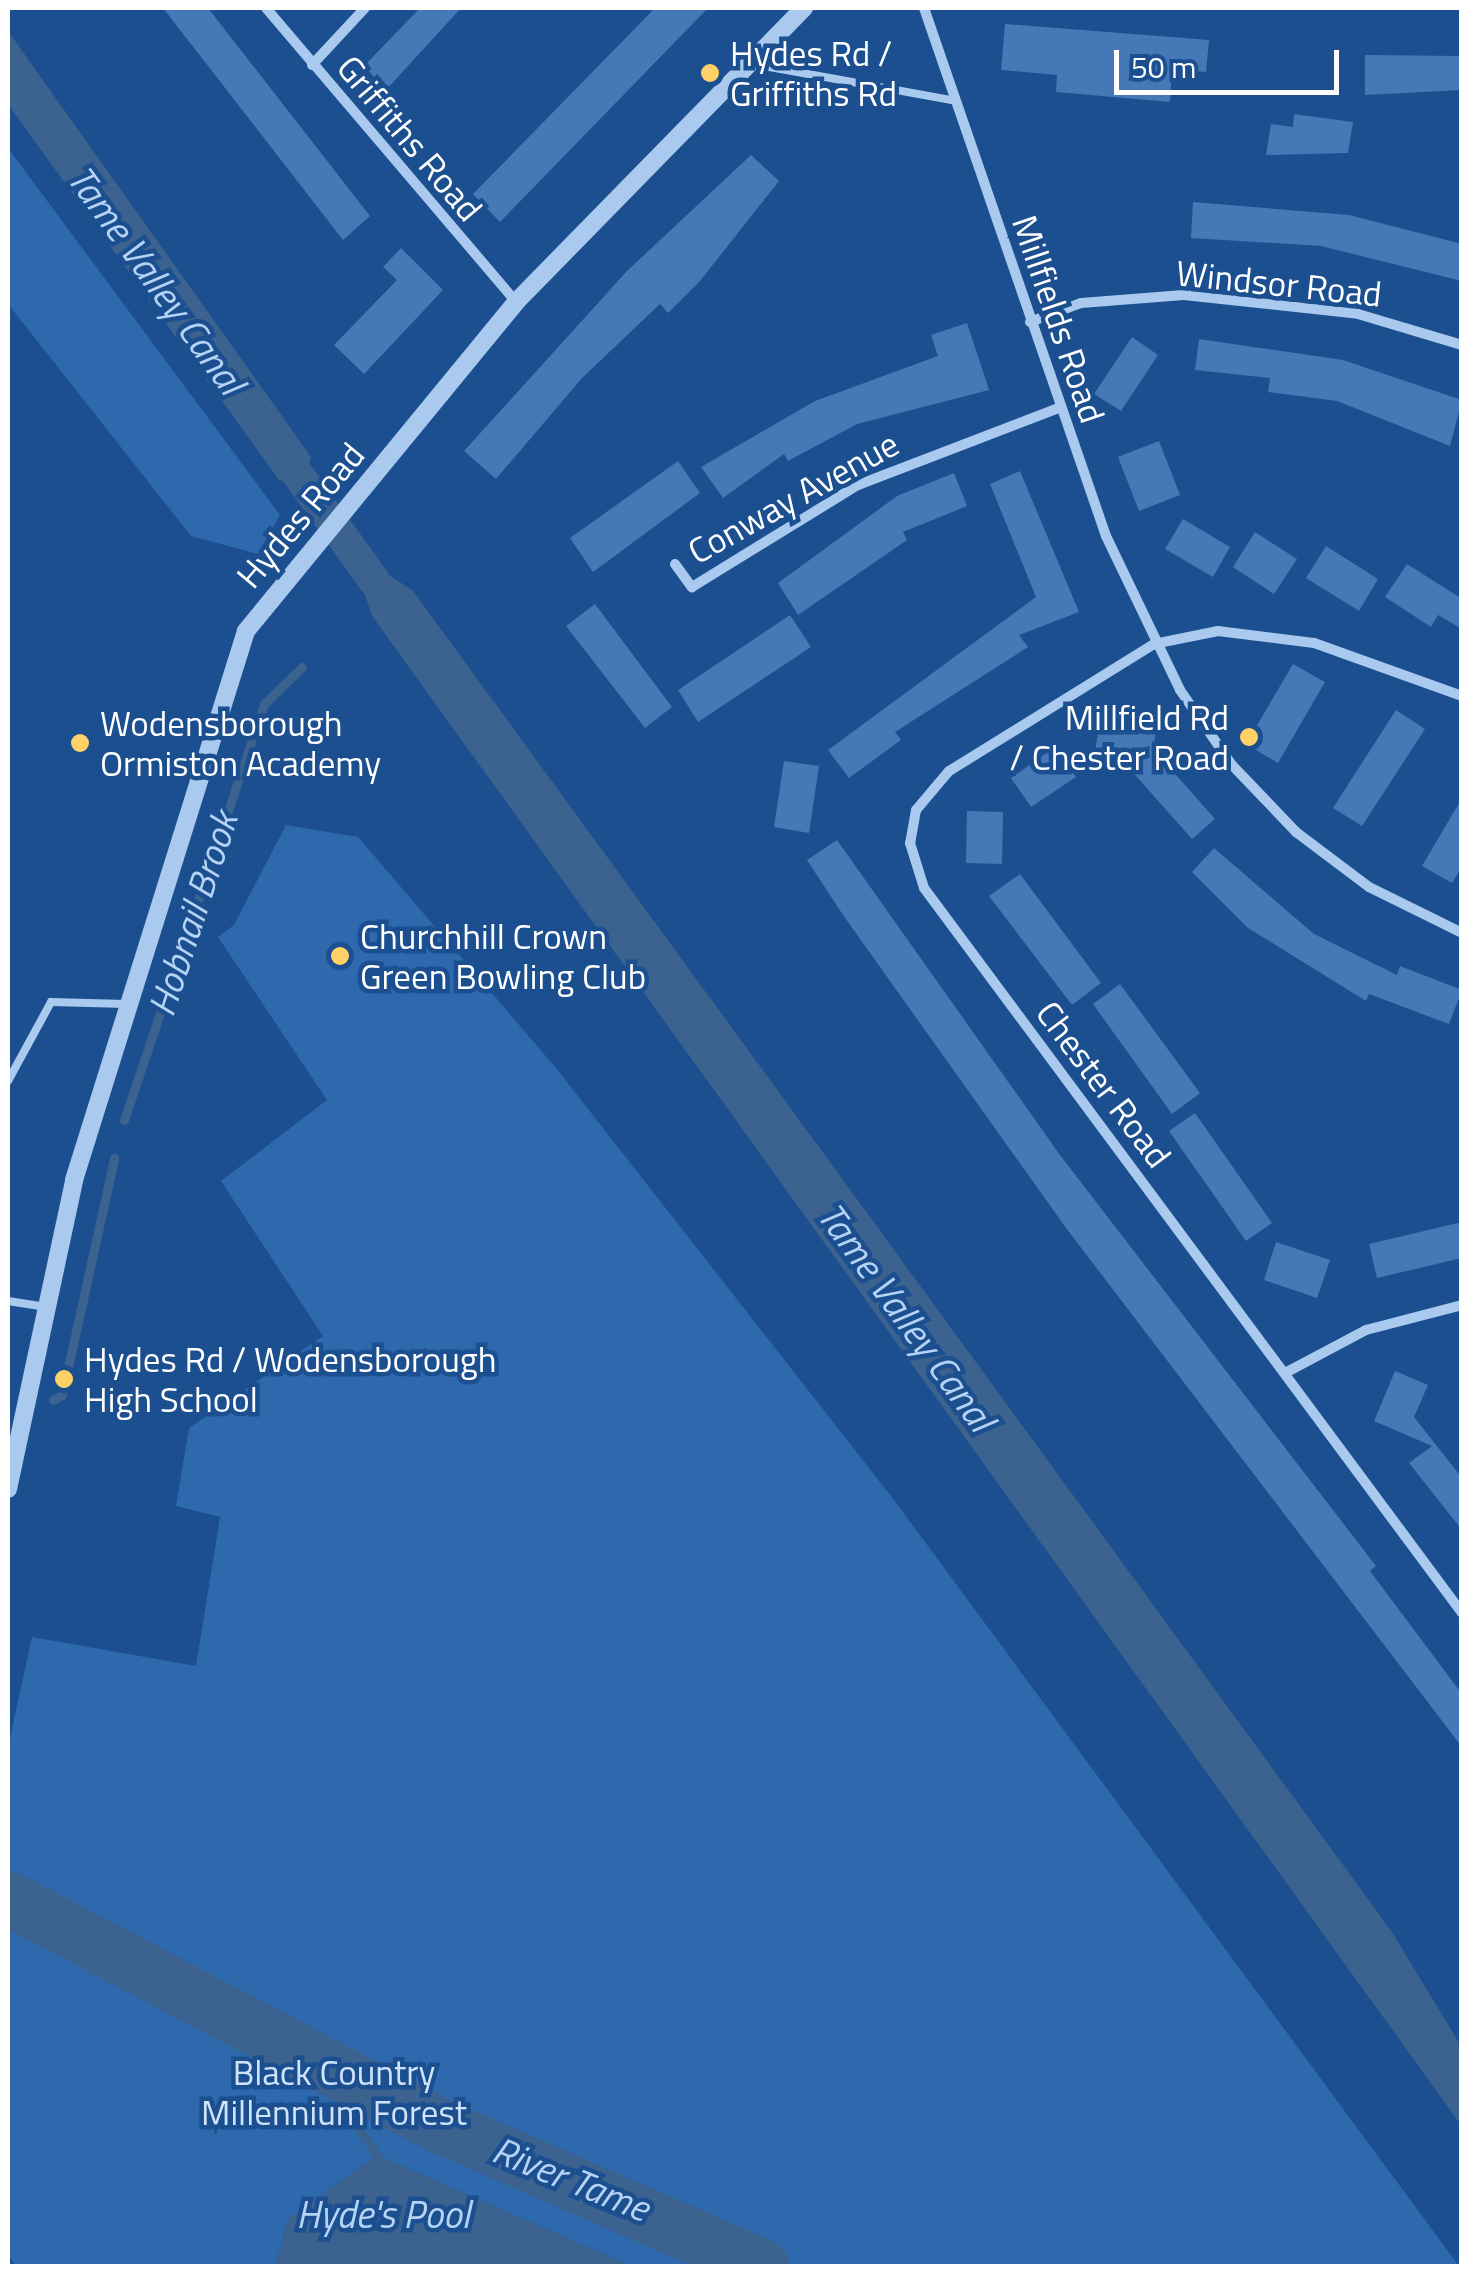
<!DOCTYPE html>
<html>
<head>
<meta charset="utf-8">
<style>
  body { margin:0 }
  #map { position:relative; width:1469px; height:2274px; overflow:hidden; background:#1b4f8f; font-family:"Titillium Web",sans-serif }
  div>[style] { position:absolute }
  .green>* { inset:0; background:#2e69ad }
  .water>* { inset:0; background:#3c6290 }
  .stream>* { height:9px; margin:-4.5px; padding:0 4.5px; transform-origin:4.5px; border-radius:4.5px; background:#3c6290 }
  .canal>* { height:32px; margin:-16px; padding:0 16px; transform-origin:16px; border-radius:16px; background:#3c6290 }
  .river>* { height:55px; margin:-27.5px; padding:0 27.5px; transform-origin:27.5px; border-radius:27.5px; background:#3c6290 }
  .building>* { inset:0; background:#4478b7 }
  .service>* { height:8px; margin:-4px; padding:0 4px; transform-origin:4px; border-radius:4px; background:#a9c9ee }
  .minor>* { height:10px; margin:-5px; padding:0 5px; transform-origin:5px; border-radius:5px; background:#a9c9ee }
  .tertiary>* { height:18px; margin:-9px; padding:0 9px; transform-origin:9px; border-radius:9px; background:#a9c9ee }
  .dots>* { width:28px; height:28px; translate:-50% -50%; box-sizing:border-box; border:5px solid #1b4f8f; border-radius:50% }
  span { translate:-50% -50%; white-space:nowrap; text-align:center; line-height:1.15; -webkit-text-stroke:9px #1b4f8f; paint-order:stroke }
  .poi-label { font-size:35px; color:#fff }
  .left { translate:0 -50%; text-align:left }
  .right { translate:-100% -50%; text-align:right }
  .street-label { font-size:35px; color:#fff }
  .park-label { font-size:35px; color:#cfe3fa }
  .water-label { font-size:38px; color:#b5d3f5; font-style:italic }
  .frame { position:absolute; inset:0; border:10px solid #fff; pointer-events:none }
  .scale { position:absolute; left:1114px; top:50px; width:225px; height:45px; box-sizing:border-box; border:5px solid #fff; border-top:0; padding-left:12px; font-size:30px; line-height:35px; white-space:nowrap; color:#fff; -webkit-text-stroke:8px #1b4f8f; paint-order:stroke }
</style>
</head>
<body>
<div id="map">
  <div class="green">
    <div style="clip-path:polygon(8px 148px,280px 515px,258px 554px,191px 536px,8px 304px)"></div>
    <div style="clip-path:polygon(286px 825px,358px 837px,556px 1068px,894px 1500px,1459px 2266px,631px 2266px,377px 2155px,288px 2219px,276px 2266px,16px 2266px,8px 2255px,8px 1747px,32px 1637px,196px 1666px,220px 1517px,176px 1506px,189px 1428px,323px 1336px,221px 1181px,327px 1100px,218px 937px,234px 925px)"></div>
  </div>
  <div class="water">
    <div style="clip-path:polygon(8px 31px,311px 457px,305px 485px,279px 480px,8px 104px)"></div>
    <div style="clip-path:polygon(350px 549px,413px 591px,1392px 1932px,1461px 2046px,1461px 2125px,372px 616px)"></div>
    <div style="clip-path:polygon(377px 2155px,631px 2266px,276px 2266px,288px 2219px)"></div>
  </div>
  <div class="stream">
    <div style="left:124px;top:1120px;width:439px;rotate:-71.4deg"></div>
    <div style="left:264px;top:704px;width:53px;rotate:-44.2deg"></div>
    <div style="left:53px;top:1400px;width:10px;rotate:-29deg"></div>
    <div style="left:62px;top:1395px;width:243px;rotate:-77.6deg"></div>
    <div style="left:308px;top:2056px;width:133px;rotate:55.1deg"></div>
  </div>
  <div class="canal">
    <div style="left:281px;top:451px;width:161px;rotate:54.3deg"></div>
  </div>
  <div class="river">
    <div style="left:8px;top:1898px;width:487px;rotate:27.8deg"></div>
    <div style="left:439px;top:2125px;width:352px;rotate:23.6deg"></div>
  </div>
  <div class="building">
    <div style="clip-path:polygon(163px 8px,208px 8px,370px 216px,343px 240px)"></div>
    <div style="clip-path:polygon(420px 8px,461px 8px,386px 90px,364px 66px)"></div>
    <div style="clip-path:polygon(655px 8px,708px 8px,500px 222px,473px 194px)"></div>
    <div style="clip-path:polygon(1005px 24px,1209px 40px,1206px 72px,1172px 69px,1170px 102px,1056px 92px,1057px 75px,1001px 70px)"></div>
    <div style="clip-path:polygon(1365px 55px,1462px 56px,1462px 90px,1365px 95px)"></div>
    <div style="clip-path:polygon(1294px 114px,1353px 122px,1348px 153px,1266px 155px,1271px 124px,1293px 127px)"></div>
    <div style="clip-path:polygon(751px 155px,779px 181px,700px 281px,668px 313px,660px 304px,582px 378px,496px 479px,464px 451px,627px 271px)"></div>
    <div style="clip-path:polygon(1193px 202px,1349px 215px,1462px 244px,1462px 281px,1321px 246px,1191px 238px)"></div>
    <div style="clip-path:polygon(401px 248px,443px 290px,364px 374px,334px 345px,397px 280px,383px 267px)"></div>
    <div style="clip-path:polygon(967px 323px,989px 390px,857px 424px,788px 461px,784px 454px,723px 498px,701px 467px,815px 401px,938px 356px,931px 335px)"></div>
    <div style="clip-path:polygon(1132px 337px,1158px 355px,1121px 411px,1094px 394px)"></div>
    <div style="clip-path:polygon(1199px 339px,1343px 360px,1462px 400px,1450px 446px,1337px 401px,1268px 392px,1270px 378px,1195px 370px)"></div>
    <div style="clip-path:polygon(1159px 441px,1180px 495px,1139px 511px,1118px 457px)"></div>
    <div style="clip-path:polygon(678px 461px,700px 493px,593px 572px,570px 538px)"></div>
    <div style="clip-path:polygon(1020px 471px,1079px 612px,1019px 635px,1028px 647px,895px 732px,901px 740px,849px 778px,828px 750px,1036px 597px,990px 484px)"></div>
    <div style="clip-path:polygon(954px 473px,967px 506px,903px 532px,907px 540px,798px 615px,778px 583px,897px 496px)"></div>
    <div style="clip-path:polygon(1183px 519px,1230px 547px,1213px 577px,1165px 549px)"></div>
    <div style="clip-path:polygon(1255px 532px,1297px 559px,1274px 594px,1233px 567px)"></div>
    <div style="clip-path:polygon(1326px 546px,1378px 579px,1359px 611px,1306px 578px)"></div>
    <div style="clip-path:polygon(1407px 564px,1462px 599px,1462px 629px,1438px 615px,1431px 627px,1385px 597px)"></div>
    <div style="clip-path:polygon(595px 604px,672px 707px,645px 728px,566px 626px)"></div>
    <div style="clip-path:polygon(790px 615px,811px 647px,698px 722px,678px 690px)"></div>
    <div style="clip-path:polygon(1293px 664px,1325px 682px,1278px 763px,1246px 744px)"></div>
    <div style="clip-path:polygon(1396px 710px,1425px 729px,1362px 826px,1333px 808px)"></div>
    <div style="clip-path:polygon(1100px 722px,1156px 732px,1153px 749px,1215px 819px,1192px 839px,1129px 768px,1093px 762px)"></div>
    <div style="clip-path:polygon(1055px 747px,1076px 777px,1031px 807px,1011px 778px)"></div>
    <div style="clip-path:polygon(784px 761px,819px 766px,809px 833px,774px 827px)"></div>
    <div style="clip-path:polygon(1462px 798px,1462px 867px,1452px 883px,1422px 866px)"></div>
    <div style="clip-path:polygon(967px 811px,1003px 812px,1002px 864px,966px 863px)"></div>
    <div style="clip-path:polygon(837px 840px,1060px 1155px,1376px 1566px,1370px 1571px,1462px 1694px,1462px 1747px,1066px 1228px,843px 915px,807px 860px)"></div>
    <div style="clip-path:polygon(1214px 848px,1314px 934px,1397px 975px,1400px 966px,1462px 990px,1449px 1024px,1369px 994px,1366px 1001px,1248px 928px,1192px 872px)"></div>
    <div style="clip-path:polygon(1020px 874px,1101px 983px,1072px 1005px,989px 896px)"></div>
    <div style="clip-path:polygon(1120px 984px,1200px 1093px,1172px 1114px,1093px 1004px)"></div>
    <div style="clip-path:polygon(1195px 1113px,1272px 1223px,1246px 1241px,1169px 1131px)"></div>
    <div style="clip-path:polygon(1462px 1222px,1462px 1258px,1377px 1278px,1369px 1244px)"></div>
    <div style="clip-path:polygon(1276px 1242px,1330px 1260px,1317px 1298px,1264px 1280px)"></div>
    <div style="clip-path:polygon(1395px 1371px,1428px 1385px,1414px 1417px,1462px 1478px,1462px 1530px,1409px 1463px,1432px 1446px,1374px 1421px)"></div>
  </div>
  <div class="service">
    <div style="left:753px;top:64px;width:202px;rotate:10.3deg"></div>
    <div style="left:8px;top:1081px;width:90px;rotate:-61.4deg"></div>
    <div style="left:51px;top:1002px;width:75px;rotate:1.5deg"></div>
    <div style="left:8px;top:1301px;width:37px;rotate:9deg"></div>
  </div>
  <div class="minor">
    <div style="left:266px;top:8px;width:386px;rotate:49.6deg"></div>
    <div style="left:924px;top:8px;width:558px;rotate:70.98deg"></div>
    <div style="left:1106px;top:536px;width:171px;rotate:64.3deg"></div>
    <div style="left:1180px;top:690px;width:91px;rotate:55.3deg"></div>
    <div style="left:1232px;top:765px;width:93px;rotate:46.3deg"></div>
    <div style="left:1296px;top:832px;width:91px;rotate:37deg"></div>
    <div style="left:1369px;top:887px;width:104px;rotate:26.3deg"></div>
    <div style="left:312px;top:65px;width:78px;rotate:-47.1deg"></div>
    <div style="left:1030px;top:322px;width:54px;rotate:-20.4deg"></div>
    <div style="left:1081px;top:303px;width:103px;rotate:-4.4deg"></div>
    <div style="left:1184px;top:295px;width:175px;rotate:6.2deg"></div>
    <div style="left:1358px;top:314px;width:109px;rotate:16.6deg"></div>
    <div style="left:675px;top:564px;width:29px;rotate:54deg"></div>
    <div style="left:692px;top:587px;width:195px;rotate:-31.6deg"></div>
    <div style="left:858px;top:485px;width:217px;rotate:-21deg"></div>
    <div style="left:1462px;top:696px;width:157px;rotate:-160.3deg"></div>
    <div style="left:1314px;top:643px;width:97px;rotate:-172.9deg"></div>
    <div style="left:1218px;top:631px;width:65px;rotate:168.5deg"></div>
    <div style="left:1154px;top:644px;width:241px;rotate:148.2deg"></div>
    <div style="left:949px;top:771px;width:51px;rotate:130.2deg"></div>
    <div style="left:916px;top:810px;width:34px;rotate:100deg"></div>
    <div style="left:910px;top:843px;width:47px;rotate:72.7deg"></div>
    <div style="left:924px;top:888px;width:903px;rotate:53.42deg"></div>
    <div style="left:1285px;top:1373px;width:92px;rotate:-28deg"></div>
    <div style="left:1366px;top:1330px;width:99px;rotate:-14.6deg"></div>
  </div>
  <div class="tertiary">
    <div style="left:8px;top:1489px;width:316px;rotate:-77.9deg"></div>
    <div style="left:74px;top:1180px;width:575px;rotate:-72.6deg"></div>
    <div style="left:246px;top:631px;width:426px;rotate:-50.6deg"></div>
    <div style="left:516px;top:302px;width:412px;rotate:-45.6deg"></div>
  </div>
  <div class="dots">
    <div style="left:710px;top:73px;background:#ffd166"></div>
    <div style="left:1249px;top:737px;background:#ffd166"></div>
    <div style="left:80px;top:743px;background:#ffd166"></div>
    <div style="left:340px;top:956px;background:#ffd166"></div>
    <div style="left:64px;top:1379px;background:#ffd166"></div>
  </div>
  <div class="poi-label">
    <span class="left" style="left:730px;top:73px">Hydes Rd /<br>Griffiths Rd</span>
    <span class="right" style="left:1229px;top:737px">Millfield Rd<br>/ Chester Road</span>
    <span class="left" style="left:100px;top:743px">Wodensborough<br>Ormiston Academy</span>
    <span class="left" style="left:360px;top:956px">Churchhill Crown<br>Green Bowling Club</span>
    <span class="left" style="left:84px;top:1379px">Hydes Rd / Wodensborough<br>High School</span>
  </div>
  <div class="street-label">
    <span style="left:410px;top:138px;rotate:50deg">Griffiths Road</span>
    <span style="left:1279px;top:283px;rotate:6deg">Windsor Road</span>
    <span style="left:1059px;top:319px;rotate:71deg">Millfields Road</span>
    <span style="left:793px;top:497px;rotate:-29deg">Conway Avenue</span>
    <span style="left:300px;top:515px;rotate:-50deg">Hydes Road</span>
    <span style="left:1104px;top:1084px;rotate:53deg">Chester Road</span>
  </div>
  <div class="park-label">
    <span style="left:334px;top:2092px">Black Country<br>Millennium Forest</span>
  </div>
  <div class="water-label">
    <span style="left:156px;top:280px;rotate:54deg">Tame Valley Canal</span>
    <span style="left:193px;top:914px;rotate:-72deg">Hobnail Brook</span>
    <span style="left:906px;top:1317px;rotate:54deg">Tame Valley Canal</span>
    <span style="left:571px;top:2179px;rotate:22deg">River Tame</span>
    <span style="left:383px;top:2215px">Hyde's Pool</span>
  </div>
  <div class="frame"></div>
  <div class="scale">50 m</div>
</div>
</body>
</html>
